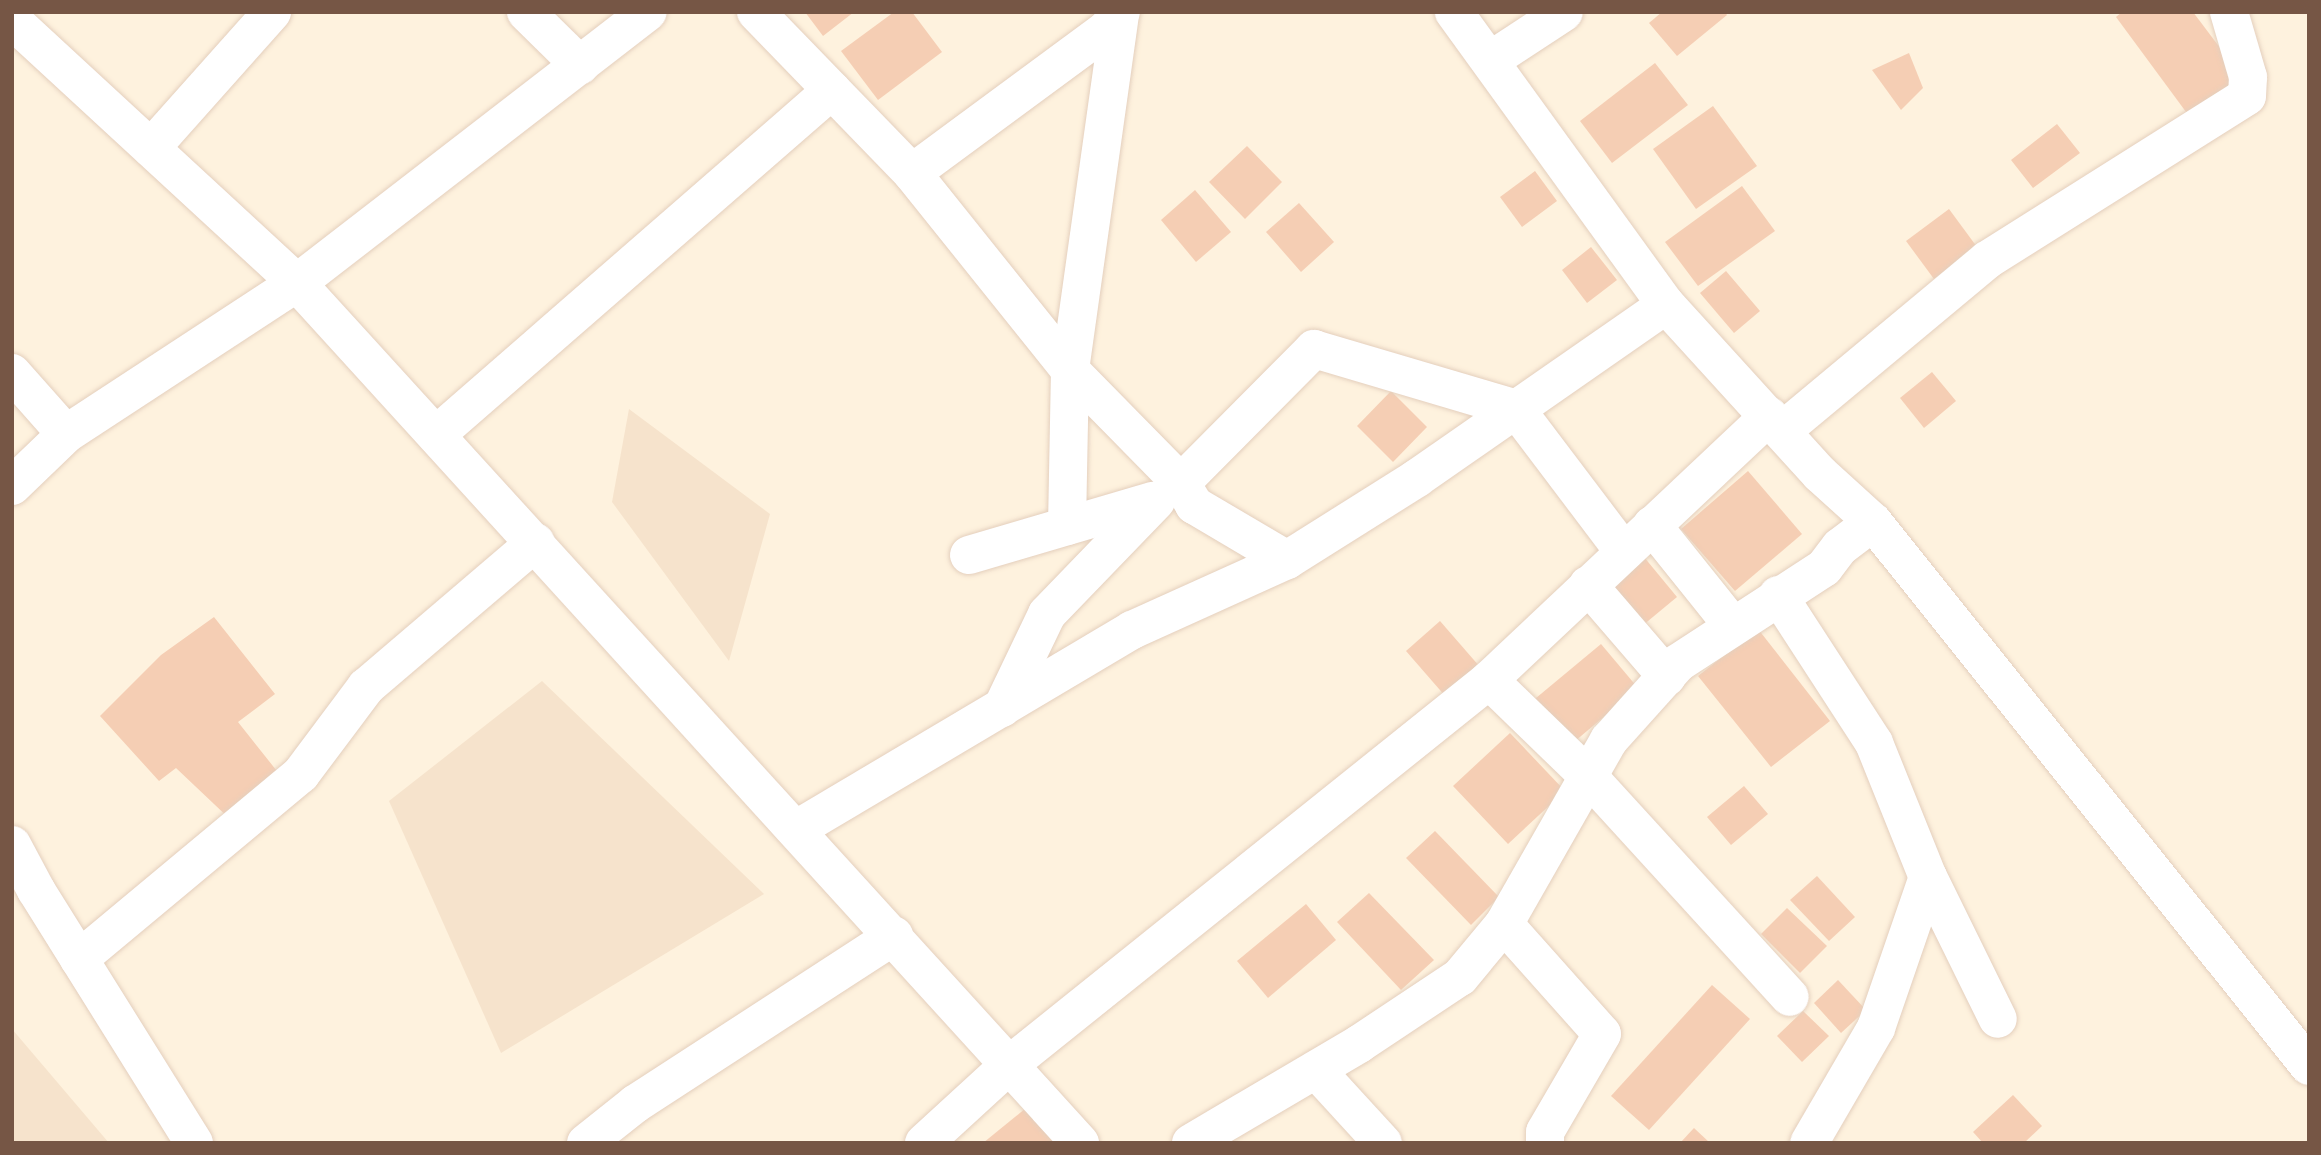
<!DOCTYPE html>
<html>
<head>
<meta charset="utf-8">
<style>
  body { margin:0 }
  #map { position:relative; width:2321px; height:1155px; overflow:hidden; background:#fef2de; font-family:Manrope,sans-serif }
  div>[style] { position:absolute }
  .residential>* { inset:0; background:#f6e3cc }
  .building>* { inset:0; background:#f5ceb4 }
  .roads { filter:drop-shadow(0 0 2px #e4cfbd) drop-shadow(0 0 2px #e4cfbd) }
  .minor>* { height:38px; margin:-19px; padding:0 19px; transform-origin:19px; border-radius:19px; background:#fff }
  span { translate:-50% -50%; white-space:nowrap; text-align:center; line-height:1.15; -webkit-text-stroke:5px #fff5e6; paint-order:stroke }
  .frame { position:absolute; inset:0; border:14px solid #765645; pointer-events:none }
</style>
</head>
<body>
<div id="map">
  <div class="residential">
    <div style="clip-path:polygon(629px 409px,770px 514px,729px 661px,612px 502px)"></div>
    <div style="clip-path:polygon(542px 681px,764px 894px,501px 1053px,389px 801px)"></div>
    <div style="clip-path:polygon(12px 1029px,109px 1143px,12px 1143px)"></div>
  </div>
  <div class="building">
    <div style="clip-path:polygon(805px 12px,854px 12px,823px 36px)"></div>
    <div style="clip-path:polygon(894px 12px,912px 12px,942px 52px,878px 100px,841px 51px)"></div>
    <div style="clip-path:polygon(1662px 12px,1725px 12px,1727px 15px,1677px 56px,1649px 23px)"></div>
    <div style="clip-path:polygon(2122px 12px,2193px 12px,2242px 77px,2189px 116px,2116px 17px)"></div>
    <div style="clip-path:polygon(1909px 53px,1923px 88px,1901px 110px,1872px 70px)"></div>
    <div style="clip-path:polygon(1655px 63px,1688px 105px,1612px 163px,1580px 121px)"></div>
    <div style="clip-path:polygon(1713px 106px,1757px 166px,1696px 209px,1653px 149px)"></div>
    <div style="clip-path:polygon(2057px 124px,2080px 153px,2033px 188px,2011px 160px)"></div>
    <div style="clip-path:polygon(1247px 146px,1282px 182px,1245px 219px,1209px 182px)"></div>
    <div style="clip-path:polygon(1535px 171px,1557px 201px,1522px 227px,1500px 197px)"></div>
    <div style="clip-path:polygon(1742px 186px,1775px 231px,1698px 286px,1665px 242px)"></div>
    <div style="clip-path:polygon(1195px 190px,1231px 232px,1196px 262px,1161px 220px)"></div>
    <div style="clip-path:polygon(1299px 203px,1334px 242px,1301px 272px,1266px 232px)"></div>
    <div style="clip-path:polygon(1949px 209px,1977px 247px,1934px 279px,1906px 241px)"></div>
    <div style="clip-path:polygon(1591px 247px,1617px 280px,1587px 303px,1562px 270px)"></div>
    <div style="clip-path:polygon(1726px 271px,1760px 311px,1734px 333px,1700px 293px)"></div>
    <div style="clip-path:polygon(1932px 372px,1956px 401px,1924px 428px,1900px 398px)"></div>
    <div style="clip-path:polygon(1391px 391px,1427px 427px,1393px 462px,1357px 426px)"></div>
    <div style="clip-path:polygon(1748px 471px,1802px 534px,1735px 591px,1681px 529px)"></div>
    <div style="clip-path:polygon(1644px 557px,1677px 597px,1642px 626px,1609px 585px)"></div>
    <div style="clip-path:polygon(214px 617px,275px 694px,238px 722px,288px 785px,233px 822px,176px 768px,159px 781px,100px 716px,161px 655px)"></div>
    <div style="clip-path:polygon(1440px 621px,1480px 667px,1446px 697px,1406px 651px)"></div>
    <div style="clip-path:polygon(1758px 629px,1830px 721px,1771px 767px,1698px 676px)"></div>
    <div style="clip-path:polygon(1601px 644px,1638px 688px,1568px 747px,1530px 703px)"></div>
    <div style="clip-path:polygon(1510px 733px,1565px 791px,1508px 844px,1453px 786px)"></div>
    <div style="clip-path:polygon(1744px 786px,1768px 814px,1731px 845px,1707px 817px)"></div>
    <div style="clip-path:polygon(1435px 831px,1499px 897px,1471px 925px,1406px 858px)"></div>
    <div style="clip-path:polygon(1817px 876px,1855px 917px,1829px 941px,1790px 900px)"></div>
    <div style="clip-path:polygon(1369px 893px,1434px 960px,1401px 990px,1337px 922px)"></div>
    <div style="clip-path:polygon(1306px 904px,1336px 940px,1268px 998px,1237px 961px)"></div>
    <div style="clip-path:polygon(1787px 908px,1827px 946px,1800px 973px,1761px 934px)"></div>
    <div style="clip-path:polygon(1838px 980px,1866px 1010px,1841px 1033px,1814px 1003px)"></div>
    <div style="clip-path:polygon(1712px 985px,1750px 1019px,1649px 1130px,1611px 1096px)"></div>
    <div style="clip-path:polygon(1803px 1011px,1829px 1036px,1802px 1062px,1777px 1036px)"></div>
    <div style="clip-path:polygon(2013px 1095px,2042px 1126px,2024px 1143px,1983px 1143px,1973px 1132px)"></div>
    <div style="clip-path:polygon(1026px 1108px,1058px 1143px,983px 1143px)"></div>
    <div style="clip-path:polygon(1694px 1128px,1710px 1143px,1680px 1143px)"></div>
  </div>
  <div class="roads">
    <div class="minor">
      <div style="left:526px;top:12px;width:76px;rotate:44.5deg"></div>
      <div style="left:756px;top:12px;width:224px;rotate:45.9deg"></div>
      <div style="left:912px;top:173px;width:253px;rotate:51.3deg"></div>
      <div style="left:1070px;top:370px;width:158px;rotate:45.5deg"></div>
      <div style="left:1181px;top:483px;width:26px;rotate:59deg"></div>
      <div style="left:1194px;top:505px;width:108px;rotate:30.6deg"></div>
      <div style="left:12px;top:20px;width:388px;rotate:42.7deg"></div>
      <div style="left:297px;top:283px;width:1163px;rotate:47.68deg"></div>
      <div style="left:1491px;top:60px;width:87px;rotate:-33.3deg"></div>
      <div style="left:151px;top:148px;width:182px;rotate:-48.3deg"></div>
      <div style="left:912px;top:173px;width:242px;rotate:-36.4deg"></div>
      <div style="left:1107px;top:29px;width:22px;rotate:-51deg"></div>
      <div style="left:12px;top:373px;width:81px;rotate:48.5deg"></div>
      <div style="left:1782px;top:431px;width:267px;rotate:-39.8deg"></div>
      <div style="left:1987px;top:260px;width:307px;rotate:-32.2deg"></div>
      <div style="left:2247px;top:96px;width:19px;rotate:-87deg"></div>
      <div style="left:2248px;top:77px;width:68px;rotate:-106.3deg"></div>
      <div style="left:436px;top:435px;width:525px;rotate:-41.06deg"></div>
      <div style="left:1181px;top:483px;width:189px;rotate:-45.2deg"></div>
      <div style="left:1314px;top:349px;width:211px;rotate:16.5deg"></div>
      <div style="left:1516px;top:409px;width:179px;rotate:52.9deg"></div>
      <div style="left:12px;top:486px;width:75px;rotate:-43.9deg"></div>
      <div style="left:66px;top:434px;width:276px;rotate:-33.2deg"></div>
      <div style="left:297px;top:283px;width:443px;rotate:-37.7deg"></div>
      <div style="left:1873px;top:522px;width:697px;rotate:51.29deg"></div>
      <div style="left:1652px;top:525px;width:128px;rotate:51.3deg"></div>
      <div style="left:1067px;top:526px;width:156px;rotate:-88.9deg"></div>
      <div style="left:1070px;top:370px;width:359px;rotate:-82deg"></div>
      <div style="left:969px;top:555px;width:192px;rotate:-16.4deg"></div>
      <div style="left:1588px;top:585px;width:121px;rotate:49.3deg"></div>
      <div style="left:1778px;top:595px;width:176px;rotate:57deg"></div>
      <div style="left:1874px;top:743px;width:144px;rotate:68.1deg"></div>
      <div style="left:1928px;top:877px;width:160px;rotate:109deg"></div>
      <div style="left:1876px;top:1028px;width:133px;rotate:120.2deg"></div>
      <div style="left:1489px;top:680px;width:138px;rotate:44.1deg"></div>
      <div style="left:1588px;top:776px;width:299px;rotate:47.6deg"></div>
      <div style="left:1002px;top:708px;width:104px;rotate:-64.4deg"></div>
      <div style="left:1047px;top:614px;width:157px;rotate:-46deg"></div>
      <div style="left:797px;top:829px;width:390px;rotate:-30.7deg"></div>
      <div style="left:1132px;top:630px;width:170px;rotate:-24.3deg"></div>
      <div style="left:1287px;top:560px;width:154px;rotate:-32.2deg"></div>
      <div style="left:1417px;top:478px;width:303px;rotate:-34.8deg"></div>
      <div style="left:12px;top:845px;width:51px;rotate:61.9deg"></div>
      <div style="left:36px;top:890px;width:298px;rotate:58deg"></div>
      <div style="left:1928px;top:877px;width:158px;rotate:63.8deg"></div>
      <div style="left:1504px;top:924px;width:147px;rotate:48.3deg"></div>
      <div style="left:1602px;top:1034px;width:113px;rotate:120.2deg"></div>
      <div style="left:1545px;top:1132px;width:11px;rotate:90deg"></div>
      <div style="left:79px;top:959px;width:289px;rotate:-39.8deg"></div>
      <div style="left:301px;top:774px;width:109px;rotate:-53.2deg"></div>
      <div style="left:366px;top:687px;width:223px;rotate:-40.5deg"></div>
      <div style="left:1316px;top:1070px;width:99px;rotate:47.5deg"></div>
      <div style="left:586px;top:1143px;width:63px;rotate:-38.5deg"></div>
      <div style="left:635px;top:1104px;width:309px;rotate:-33deg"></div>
      <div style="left:924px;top:1143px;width:115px;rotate:-42.5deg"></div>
      <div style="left:1009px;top:1065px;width:615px;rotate:-38.73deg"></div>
      <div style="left:1489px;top:680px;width:385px;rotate:-43.3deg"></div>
      <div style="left:1191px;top:1143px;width:195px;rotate:-30.5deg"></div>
      <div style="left:1359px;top:1044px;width:121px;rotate:-33.6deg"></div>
      <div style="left:1460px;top:977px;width:69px;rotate:-50.3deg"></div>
      <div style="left:1504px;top:924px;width:212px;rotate:-60.3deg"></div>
      <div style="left:1609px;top:740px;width:103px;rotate:-48.1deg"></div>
      <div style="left:1678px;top:663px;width:174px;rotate:-33.1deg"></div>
      <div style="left:1824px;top:568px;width:26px;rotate:-53deg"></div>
      <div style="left:1840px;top:547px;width:41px;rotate:-37.1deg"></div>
      <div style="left:1873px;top:522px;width:72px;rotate:-137.8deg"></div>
      <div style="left:1820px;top:474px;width:229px;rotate:-132.3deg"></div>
      <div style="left:1666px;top:305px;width:362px;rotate:-125.9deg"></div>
    </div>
  </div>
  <div class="frame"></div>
</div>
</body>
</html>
